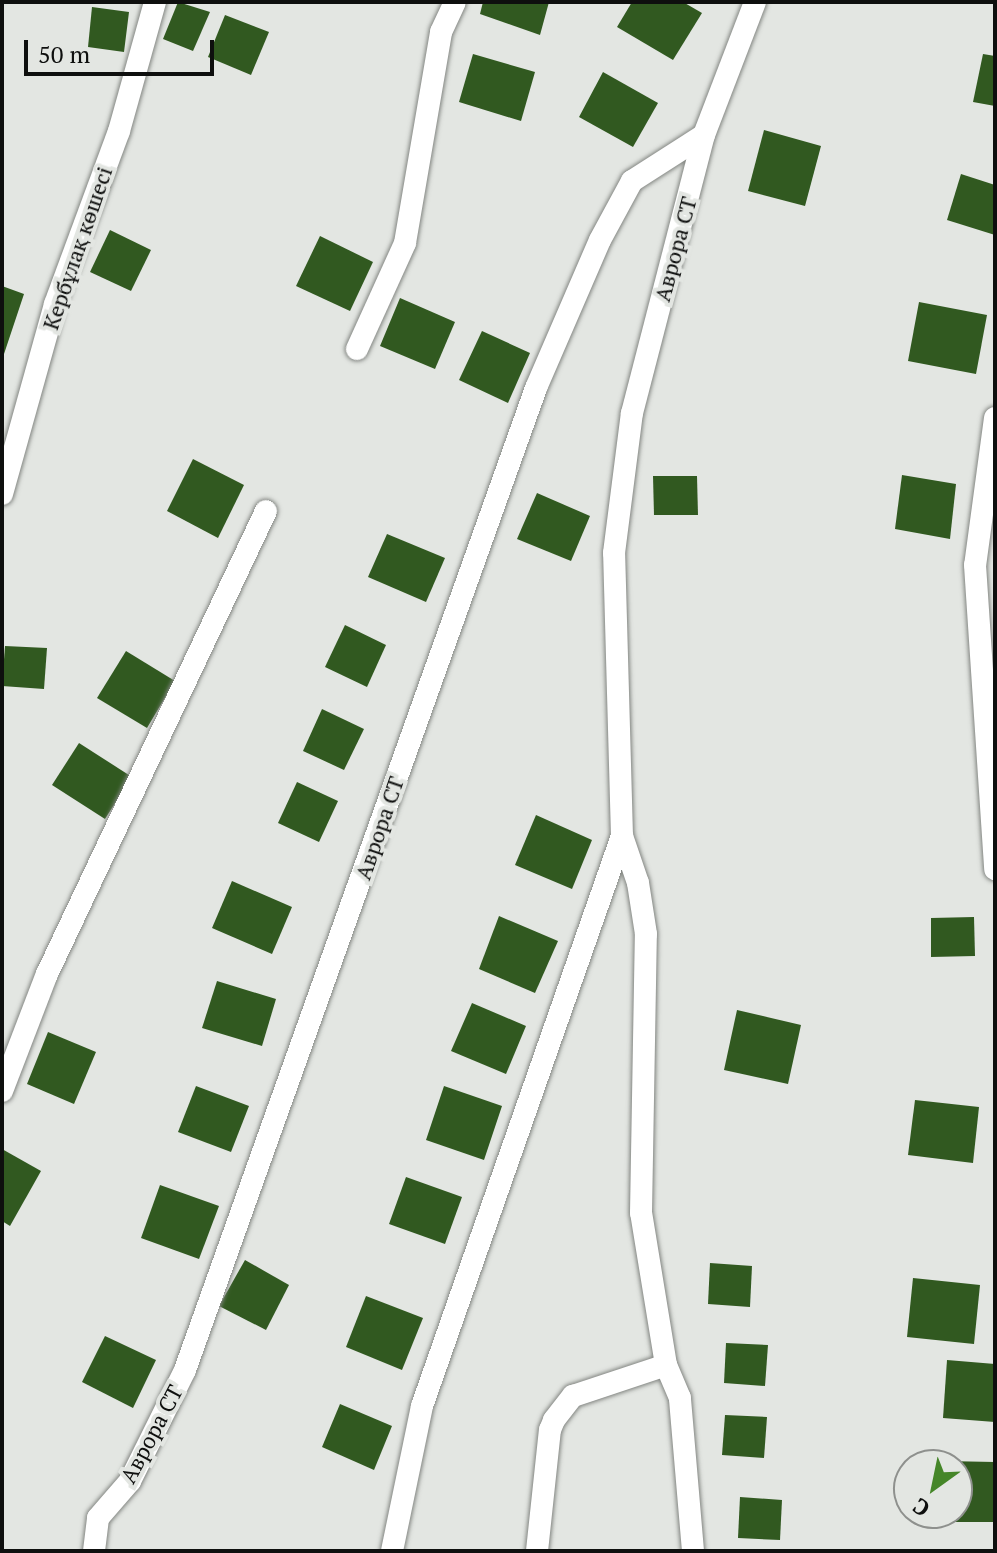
<!DOCTYPE html>
<html>
<head>
<meta charset="utf-8">
<style>
  body { margin:0 }
  #map { position:relative; width:997px; height:1553px; overflow:hidden; background:#e3e6e2; font-family:"PT Serif",serif }
  div>[style] { position:absolute }
  .building>* { inset:0; background:#315920 }
  .roads { filter:drop-shadow(0 0 2px #838682) drop-shadow(0 0 2px #838682) }
  .street>* { height:22px; margin:-11px; padding:0 11px; transform-origin:11px; border-radius:11px; background:#fff }
  span { translate:-50% -50%; white-space:nowrap; text-align:center; line-height:1.15; -webkit-text-stroke:8px #e3e6e2; paint-order:stroke }
  .street-label { font-size:22px; color:#0e0f0e }
  .frame { position:absolute; inset:0; border:4px solid #0e0f0e; pointer-events:none }
  .north { position:absolute; left:893px; top:1449px; width:80px; height:80px; box-sizing:border-box; background:#e3e6e2; border:2px solid #8e908d; border-radius:50%; rotate:213deg; font-size:22px; font-weight:700; line-height:32px; text-align:center; color:#0e0f0e }
  .north::after { content:''; display:block; margin:auto; width:28px; height:36px; background:#458628; clip-path:polygon(50% 0,100% 100%,50% 72%,0 100%) }
  .scale { position:absolute; left:24px; top:40px; width:190px; height:36px; box-sizing:border-box; border:4px solid #0e0f0e; border-top:0; padding-left:10px; font-size:24px; line-height:28px; white-space:nowrap; color:#0e0f0e; -webkit-text-stroke:6px #e3e6e2; paint-order:stroke }
</style>
</head>
<body>
<div id="map">
  <div class="building">
    <div style="clip-path:polygon(178px 2px,210px 12px,193px 51px,163px 39px)"></div>
    <div style="clip-path:polygon(483px 2px,549px 2px,540px 35px,480px 14px)"></div>
    <div style="clip-path:polygon(632px 2px,683px 2px,702px 13px,673px 60px,617px 27px)"></div>
    <div style="clip-path:polygon(92px 7px,129px 12px,124px 52px,88px 47px)"></div>
    <div style="clip-path:polygon(225px 15px,269px 32px,251px 75px,208px 57px)"></div>
    <div style="clip-path:polygon(473px 54px,535px 72px,521px 121px,459px 102px)"></div>
    <div style="clip-path:polygon(983px 54px,995px 56px,995px 106px,973px 102px)"></div>
    <div style="clip-path:polygon(603px 72px,658px 103px,633px 147px,579px 117px)"></div>
    <div style="clip-path:polygon(764px 130px,821px 146px,805px 206px,748px 191px)"></div>
    <div style="clip-path:polygon(961px 174px,995px 185px,995px 235px,947px 220px)"></div>
    <div style="clip-path:polygon(110px 230px,151px 250px,131px 291px,90px 272px)"></div>
    <div style="clip-path:polygon(320px 236px,373px 262px,350px 311px,296px 286px)"></div>
    <div style="clip-path:polygon(2px 286px,24px 294px,3px 357px,2px 357px)"></div>
    <div style="clip-path:polygon(400px 298px,455px 322px,435px 369px,380px 346px)"></div>
    <div style="clip-path:polygon(919px 302px,987px 315px,976px 374px,908px 361px)"></div>
    <div style="clip-path:polygon(482px 331px,530px 353px,508px 403px,459px 380px)"></div>
    <div style="clip-path:polygon(193px 459px,244px 485px,218px 538px,167px 511px)"></div>
    <div style="clip-path:polygon(902px 475px,956px 484px,950px 539px,895px 529px)"></div>
    <div style="clip-path:polygon(653px 476px,697px 476px,698px 515px,654px 515px)"></div>
    <div style="clip-path:polygon(537px 493px,590px 516px,571px 561px,517px 539px)"></div>
    <div style="clip-path:polygon(387px 534px,445px 558px,426px 602px,368px 577px)"></div>
    <div style="clip-path:polygon(345px 625px,386px 645px,367px 687px,325px 667px)"></div>
    <div style="clip-path:polygon(5px 646px,47px 648px,44px 689px,2px 686px)"></div>
    <div style="clip-path:polygon(126px 651px,175px 681px,147px 728px,97px 698px)"></div>
    <div style="clip-path:polygon(322px 709px,364px 729px,344px 770px,303px 751px)"></div>
    <div style="clip-path:polygon(79px 743px,132px 777px,105px 819px,52px 785px)"></div>
    <div style="clip-path:polygon(297px 782px,338px 801px,319px 842px,278px 823px)"></div>
    <div style="clip-path:polygon(536px 815px,592px 840px,572px 889px,515px 865px)"></div>
    <div style="clip-path:polygon(232px 881px,292px 907px,272px 954px,212px 928px)"></div>
    <div style="clip-path:polygon(499px 916px,558px 941px,535px 993px,479px 969px)"></div>
    <div style="clip-path:polygon(974px 917px,975px 956px,931px 957px,931px 918px)"></div>
    <div style="clip-path:polygon(217px 981px,276px 999px,262px 1046px,202px 1028px)"></div>
    <div style="clip-path:polygon(472px 1003px,526px 1026px,506px 1074px,451px 1051px)"></div>
    <div style="clip-path:polygon(737px 1010px,801px 1025px,788px 1084px,724px 1070px)"></div>
    <div style="clip-path:polygon(48px 1032px,96px 1052px,74px 1104px,27px 1084px)"></div>
    <div style="clip-path:polygon(196px 1086px,249px 1106px,231px 1152px,178px 1132px)"></div>
    <div style="clip-path:polygon(444px 1086px,502px 1106px,484px 1160px,426px 1140px)"></div>
    <div style="clip-path:polygon(915px 1100px,979px 1107px,973px 1163px,908px 1155px)"></div>
    <div style="clip-path:polygon(2px 1149px,41px 1171px,10px 1226px,2px 1221px)"></div>
    <div style="clip-path:polygon(406px 1177px,462px 1197px,445px 1244px,389px 1224px)"></div>
    <div style="clip-path:polygon(160px 1185px,219px 1206px,199px 1259px,141px 1238px)"></div>
    <div style="clip-path:polygon(245px 1260px,289px 1285px,266px 1330px,219px 1306px)"></div>
    <div style="clip-path:polygon(710px 1263px,752px 1266px,750px 1307px,708px 1304px)"></div>
    <div style="clip-path:polygon(913px 1278px,980px 1285px,974px 1344px,907px 1337px)"></div>
    <div style="clip-path:polygon(366px 1296px,423px 1318px,402px 1370px,346px 1347px)"></div>
    <div style="clip-path:polygon(105px 1336px,156px 1360px,133px 1408px,82px 1382px)"></div>
    <div style="clip-path:polygon(726px 1343px,768px 1345px,765px 1386px,724px 1383px)"></div>
    <div style="clip-path:polygon(947px 1360px,995px 1364px,995px 1422px,943px 1418px)"></div>
    <div style="clip-path:polygon(340px 1404px,392px 1426px,374px 1470px,322px 1447px)"></div>
    <div style="clip-path:polygon(725px 1415px,767px 1417px,764px 1458px,722px 1455px)"></div>
    <div style="clip-path:polygon(944px 1461px,995px 1462px,995px 1522px,943px 1522px,943px 1513px,957px 1513px,957px 1465px,944px 1465px)"></div>
    <div style="clip-path:polygon(740px 1497px,782px 1500px,780px 1540px,738px 1538px)"></div>
  </div>
  <div class="roads">
    <div class="street">
      <div style="left:357px;top:349px;width:116px;rotate:-65.6deg"></div>
      <div style="left:405px;top:243px;width:214px;rotate:-80.3deg"></div>
      <div style="left:441px;top:32px;width:33px;rotate:-65deg"></div>
      <div style="left:995px;top:418px;width:148px;rotate:97.7deg"></div>
      <div style="left:975px;top:565px;width:305px;rotate:86.2deg"></div>
      <div style="left:2px;top:494px;width:197px;rotate:-74.4deg"></div>
      <div style="left:55px;top:304px;width:184px;rotate:-69.7deg"></div>
      <div style="left:119px;top:131px;width:134px;rotate:-74.4deg"></div>
      <div style="left:2px;top:1091px;width:125px;rotate:-69deg"></div>
      <div style="left:47px;top:974px;width:512px;rotate:-64.69deg"></div>
      <div style="left:94px;top:1551px;width:33px;rotate:-83deg"></div>
      <div style="left:98px;top:1518px;width:49px;rotate:-49.1deg"></div>
      <div style="left:130px;top:1481px;width:124px;rotate:-63.6deg"></div>
      <div style="left:185px;top:1370px;width:1043px;rotate:-70.33deg"></div>
      <div style="left:536px;top:388px;width:161px;rotate:-66.6deg"></div>
      <div style="left:600px;top:240px;width:67px;rotate:-61.5deg"></div>
      <div style="left:632px;top:181px;width:85px;rotate:-32.6deg"></div>
      <div style="left:392px;top:1551px;width:148px;rotate:-78.3deg"></div>
      <div style="left:422px;top:1406px;width:604px;rotate:-70.67deg"></div>
      <div style="left:537px;top:1551px;width:122px;rotate:-83.9deg"></div>
      <div style="left:550px;top:1430px;width:11px;rotate:-68deg"></div>
      <div style="left:554px;top:1420px;width:31px;rotate:-52deg"></div>
      <div style="left:573px;top:1396px;width:98px;rotate:-18.4deg"></div>
      <div style="left:693px;top:1551px;width:154px;rotate:-94.9deg"></div>
      <div style="left:680px;top:1398px;width:36px;rotate:-113deg"></div>
      <div style="left:666px;top:1365px;width:154px;rotate:-99.3deg"></div>
      <div style="left:641px;top:1213px;width:279px;rotate:-89deg"></div>
      <div style="left:646px;top:934px;width:52px;rotate:-98.9deg"></div>
      <div style="left:638px;top:883px;width:50px;rotate:-108.8deg"></div>
      <div style="left:622px;top:836px;width:283px;rotate:-91.6deg"></div>
      <div style="left:614px;top:553px;width:141px;rotate:-82.7deg"></div>
      <div style="left:632px;top:413px;width:287px;rotate:-75.5deg"></div>
      <div style="left:704px;top:135px;width:142px;rotate:-69deg"></div>
    </div>
  </div>
  <div class="street-label">
    <span style="left:77px;top:248px;rotate:-71deg">Кербұлақ көшесі</span>
    <span style="left:675px;top:249px;rotate:-75deg">Аврора СТ</span>
    <span style="left:379px;top:828px;rotate:-71deg">Аврора СТ</span>
    <span style="left:151px;top:1434px;rotate:-62deg">Аврора СТ</span>
  </div>
  <div class="frame"></div>
  <div class="north">С</div>
  <div class="scale">50 m</div>
</div>
</body>
</html>
